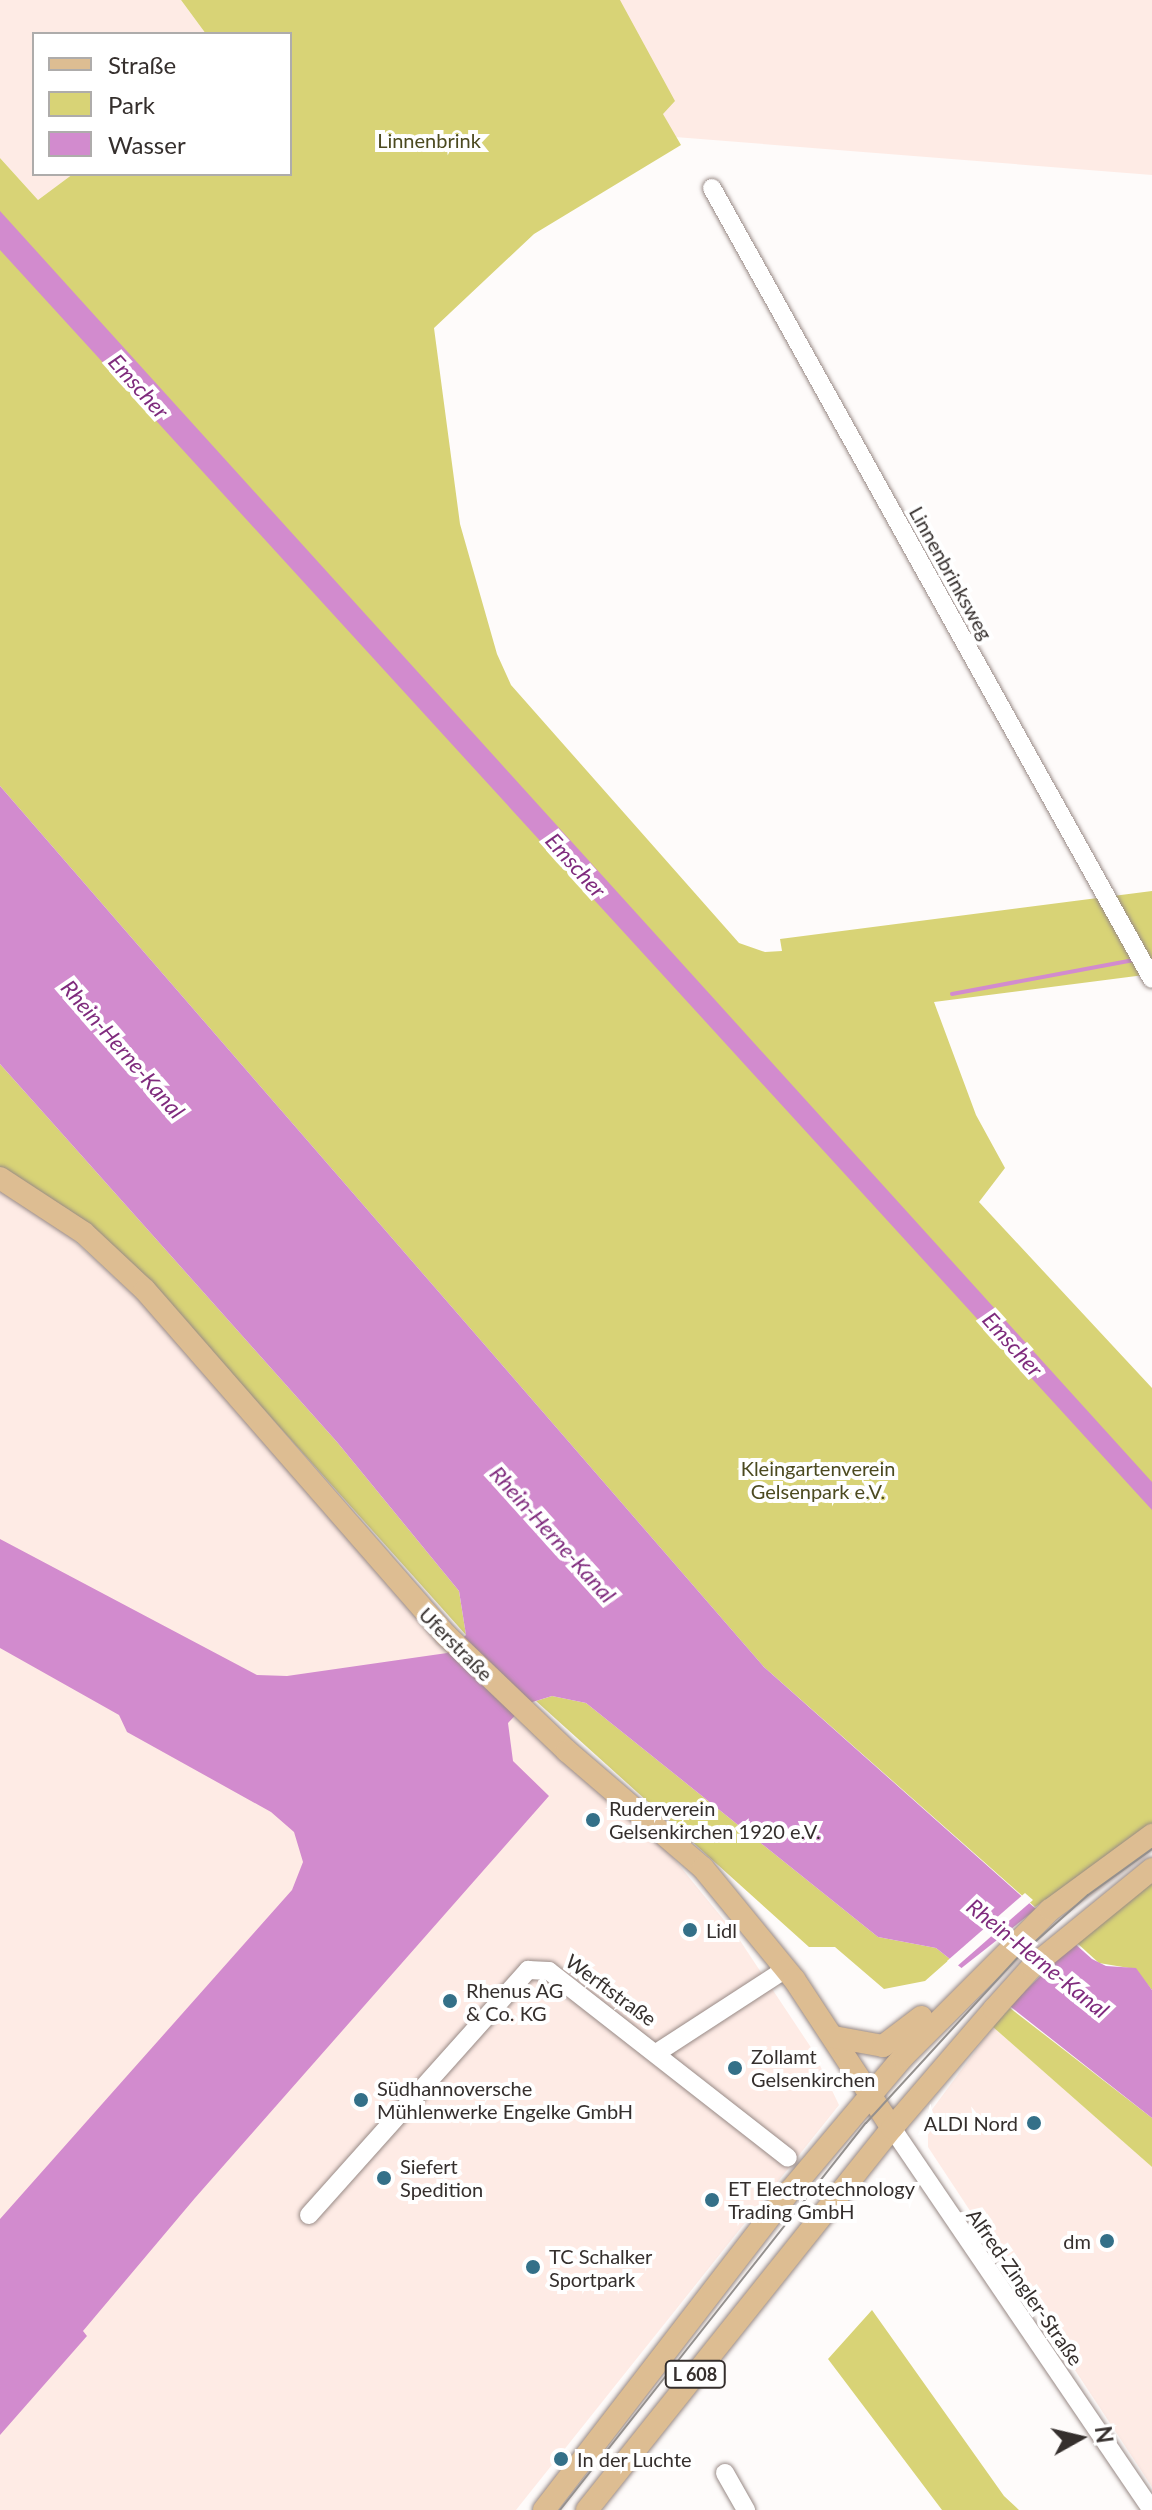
<!DOCTYPE html>
<html>
<head>
<meta charset="utf-8">
<style>
  body { margin:0 }
  #map { position:relative; width:1152px; height:2510px; overflow:hidden; background:#fefbfa; font-family:Lato,sans-serif }
  div>[style] { position:absolute }
  .built>* { inset:0; background:#feebe5 }
  .green>* { inset:0; background:#d8d376 }
  .water>* { inset:0; background:#d28bce }
  .pier>* { inset:0; background:#fefbfa }
  .stream>* { height:4px; margin:-2px; padding:0 2px; transform-origin:2px; border-radius:2px; background:#d28bce }
  .roads { filter:drop-shadow(0 0 2px #988a86) drop-shadow(0 0 2px #988a86) }
  .minor>* { height:18px; margin:-9px; padding:0 9px; transform-origin:9px; border-radius:9px; background:#fff }
  .major>* { height:22px; margin:-11px; padding:0 11px; transform-origin:11px; border-radius:11px; background:#ddbd92 }
  .tram>* { height:2px; margin:-1px; padding:0 1px; transform-origin:1px; border-radius:1px; background:#94908e }
  .dots>* { width:22px; height:22px; translate:-50% -50%; box-sizing:border-box; border:4px solid #fff; border-radius:50% }
  span { translate:-50% -50%; white-space:nowrap; text-align:center; line-height:1.15; -webkit-text-stroke:8px #fff; paint-order:stroke }
  .shield-label span { padding:2px 6px; background:#fff; border:2px solid; border-radius:6px; -webkit-text-stroke-width:0 }
  .shield-label { font-size:18px; color:#352f2d; font-weight:700 }
  .park-label { font-size:20px; color:#4c4a20 }
  .street-label { font-size:20px; color:#352f2d }
  .poi-label { font-size:20px; color:#352f2d }
  .left { translate:0 -50%; text-align:left }
  .right { translate:-100% -50%; text-align:right }
  .water-label { font-size:22px; color:#7f2b7d; font-style:italic }
  .legend { position:absolute; left:32px; top:32px; width:260px; height:144px; box-sizing:border-box; background:#fff; border:2px solid #aeacab; margin:0; padding:10px 14px; list-style:none; font-size:24px; color:#352f2d }
  .legend li { display:flex; align-items:center; gap:16px; height:40px }
  .legend b { width:40px; border:2px solid #aeacab }
  .north { position:absolute; left:1040px; top:2398px; width:80px; height:80px; -webkit-text-stroke:6px #fff; paint-order:stroke; rotate:82deg; font-size:22px; font-weight:700; line-height:32px; text-align:center; color:#352f2d }
  .north::after { content:''; display:block; margin:auto; width:28px; height:36px; background:#352f2d; clip-path:polygon(50% 0,100% 100%,50% 72%,0 100%) }
</style>
</head>
<body>
<div id="map">
  <div class="built">
    <div style="clip-path:polygon(0 0,181px 0,206px 34px,34px 34px,34px 174px,73px 174px,38px 200px,0 158px)"></div>
    <div style="clip-path:polygon(603px 0,1152px 0,1152px 175px,675px 137px)"></div>
    <div style="clip-path:polygon(0 1173px,150px 1310px,577px 1772px,670px 1854px,737px 1936px,812px 2049px,839px 2105px,516px 2510px,0 2510px)"></div>
    <div style="clip-path:polygon(993px 2027px,1152px 2167px,1152px 2487px,928px 2147px,928px 2115px)"></div>
  </div>
  <div class="green">
    <div style="clip-path:polygon(181px 0,620px 0,675px 101px,663px 114px,681px 145px,534px 234px,434px 328px,460px 524px,497px 654px,511px 685px,739px 943px,765px 952px,782px 951px,780px 939px,1152px 891px,1152px 974px,934px 1002px,976px 1115px,1005px 1168px,979px 1202px,1152px 1388px,1152px 1826px,1035px 1907px,764px 1667px,0 786px,0 158px,38px 200px,73px 174px,290px 174px,290px 34px,206px 34px)"></div>
    <div style="clip-path:polygon(0 1064px,337px 1442px,459px 1591px,466px 1635px,147px 1279px,69px 1210px,0 1169px)"></div>
    <div style="clip-path:polygon(552px 1696px,586px 1703px,878px 1937px,936px 1948px,950px 1959px,925px 1981px,884px 1989px,835px 1947px,809px 1947px,536px 1701px)"></div>
    <div style="clip-path:polygon(1152px 1881px,1152px 1990px,1135px 1969px,1099px 1963px,1077px 1943px)"></div>
    <div style="clip-path:polygon(1010px 2008px,1152px 2118px,1152px 2167px,993px 2027px)"></div>
    <div style="clip-path:polygon(872px 2310px,1004px 2496px,1019px 2510px,942px 2510px,828px 2359px)"></div>
  </div>
  <div class="water">
    <div style="clip-path:polygon(0 211px,1152px 1482px,1152px 1510px,0 250px)"></div>
    <div style="clip-path:polygon(0 786px,764px 1667px,1092px 1959px,1106px 1966px,1136px 1968px,1152px 1990px,1152px 2118px,936px 1948px,878px 1937px,586px 1703px,552px 1696px,526px 1704px,508px 1723px,513px 1761px,549px 1796px,195px 2198px,83px 2331px,87px 2336px,0 2435px,0 2219px,292px 1890px,303px 1862px,294px 1832px,271px 1812px,127px 1732px,119px 1715px,0 1648px,0 1539px,257px 1675px,287px 1676px,447px 1653px,466px 1635px,459px 1591px,337px 1442px,0 1064px)"></div>
  </div>
  <div class="pier">
    <div style="clip-path:polygon(1025px 1893px,1033px 1900px,955px 1968px,947px 1961px)"></div>
    <div style="clip-path:polygon(1040px 1906px,1079px 1939px,1006px 2009px,959px 1970px)"></div>
  </div>
  <div class="stream">
    <div style="left:952px;top:994px;width:185px;rotate:-10.6deg"></div>
  </div>
  <div class="roads">
    <div class="minor">
      <div style="left:712px;top:188px;width:905px;rotate:60.91deg"></div>
      <div style="left:658px;top:2052px;width:153px;rotate:-33deg"></div>
      <div style="left:892px;top:2128px;width:462px;rotate:55.8deg"></div>
      <div style="left:309px;top:2215px;width:329px;rotate:-48.2deg"></div>
      <div style="left:528px;top:1970px;width:21px;rotate:3deg"></div>
      <div style="left:549px;top:1971px;width:303px;rotate:38deg"></div>
      <div style="left:725px;top:2473px;width:43px;rotate:60.4deg"></div>
    </div>
    <div class="major">
      <div style="left:0;top:1178px;width:100px;rotate:33.2deg"></div>
      <div style="left:84px;top:1233px;width:83px;rotate:43.1deg"></div>
      <div style="left:145px;top:1290px;width:458px;rotate:48.9deg"></div>
      <div style="left:446px;top:1635px;width:168px;rotate:43.8deg"></div>
      <div style="left:567px;top:1751px;width:179px;rotate:40.7deg"></div>
      <div style="left:703px;top:1868px;width:144px;rotate:50.7deg"></div>
      <div style="left:794px;top:1979px;width:178px;rotate:56.7deg"></div>
      <div style="left:834px;top:2037px;width:50px;rotate:10.4deg"></div>
      <div style="left:883px;top:2046px;width:48px;rotate:-37.3deg"></div>
      <div style="left:544px;top:2510px;width:403px;rotate:-52.4deg"></div>
      <div style="left:790px;top:2191px;width:175px;rotate:-49.9deg"></div>
      <div style="left:903px;top:2057px;width:208px;rotate:-45deg"></div>
      <div style="left:1050px;top:1910px;width:127px;rotate:-36.3deg"></div>
      <div style="left:587px;top:2510px;width:489px;rotate:-51.4deg"></div>
      <div style="left:892px;top:2128px;width:157px;rotate:-49.4deg"></div>
      <div style="left:994px;top:2009px;width:57px;rotate:-47.9deg"></div>
      <div style="left:1032px;top:1967px;width:155px;rotate:-39.2deg"></div>
    </div>
  </div>
  <div class="tram">
    <div style="left:560px;top:2510px;width:493px;rotate:-51.7deg"></div>
    <div style="left:866px;top:2123px;width:226px;rotate:-47.5deg"></div>
    <div style="left:1019px;top:1956px;width:92px;rotate:-41.5deg"></div>
    <div style="left:1088px;top:1895px;width:79px;rotate:-35.7deg"></div>
  </div>
  <div class="dots">
    <div style="left:593px;top:1820px;background:#347088"></div>
    <div style="left:690px;top:1930px;background:#347088"></div>
    <div style="left:450px;top:2001px;background:#347088"></div>
    <div style="left:735px;top:2068px;background:#347088"></div>
    <div style="left:361px;top:2100px;background:#347088"></div>
    <div style="left:1034px;top:2123px;background:#347088"></div>
    <div style="left:384px;top:2178px;background:#347088"></div>
    <div style="left:712px;top:2200px;background:#347088"></div>
    <div style="left:1107px;top:2241px;background:#347088"></div>
    <div style="left:533px;top:2267px;background:#347088"></div>
    <div style="left:561px;top:2459px;background:#347088"></div>
  </div>
  <div class="shield-label">
    <span style="left:695px;top:2374px">L 608</span>
  </div>
  <div class="park-label">
    <span style="left:429px;top:140px">Linnenbrink</span>
    <span style="left:818px;top:1480px">Kleingartenverein<br>Gelsenpark e.V.</span>
  </div>
  <div class="street-label">
    <span style="left:951px;top:573px;rotate:61deg">Linnenbrinksweg</span>
    <span style="left:456px;top:1644px;rotate:45deg">Uferstraße</span>
    <span style="left:611px;top:1990px;rotate:36deg">Werftstraße</span>
    <span style="left:1025px;top:2287px;rotate:55deg">Alfred-Zingler-Straße</span>
  </div>
  <div class="poi-label">
    <span class="left" style="left:609px;top:1820px">Ruderverein<br>Gelsenkirchen 1920 e.V.</span>
    <span class="left" style="left:706px;top:1930px">Lidl</span>
    <span class="left" style="left:466px;top:2002px">Rhenus AG<br>&amp; Co. KG</span>
    <span class="left" style="left:751px;top:2068px">Zollamt<br>Gelsenkirchen</span>
    <span class="left" style="left:377px;top:2100px">Südhannoversche<br>Mühlenwerke Engelke GmbH</span>
    <span class="right" style="left:1018px;top:2123px">ALDI Nord</span>
    <span class="left" style="left:400px;top:2178px">Siefert<br>Spedition</span>
    <span class="left" style="left:728px;top:2200px">ET Electrotechnology<br>Trading GmbH</span>
    <span class="right" style="left:1091px;top:2241px">dm</span>
    <span class="left" style="left:549px;top:2268px">TC Schalker<br>Sportpark</span>
    <span class="left" style="left:577px;top:2459px">In der Luchte</span>
  </div>
  <div class="water-label">
    <span style="left:139px;top:386px;rotate:48deg">Emscher</span>
    <span style="left:576px;top:865px;rotate:48deg">Emscher</span>
    <span style="left:123px;top:1049px;rotate:49deg">Rhein-Herne-Kanal</span>
    <span style="left:1013px;top:1344px;rotate:48deg">Emscher</span>
    <span style="left:553px;top:1534px;rotate:48deg">Rhein-Herne-Kanal</span>
    <span style="left:1038px;top:1958px;rotate:39deg">Rhein-Herne-Kanal</span>
  </div>
  <ul class="legend">
  <li><b style="height:10px;background:#ddbd92"></b>Straße</li>
  <li><b style="height:22px;background:#d8d376"></b>Park</li>
  <li><b style="height:22px;background:#d28bce"></b>Wasser</li>
  </ul>
  <div class="north">N</div>
</div>
</body>
</html>
